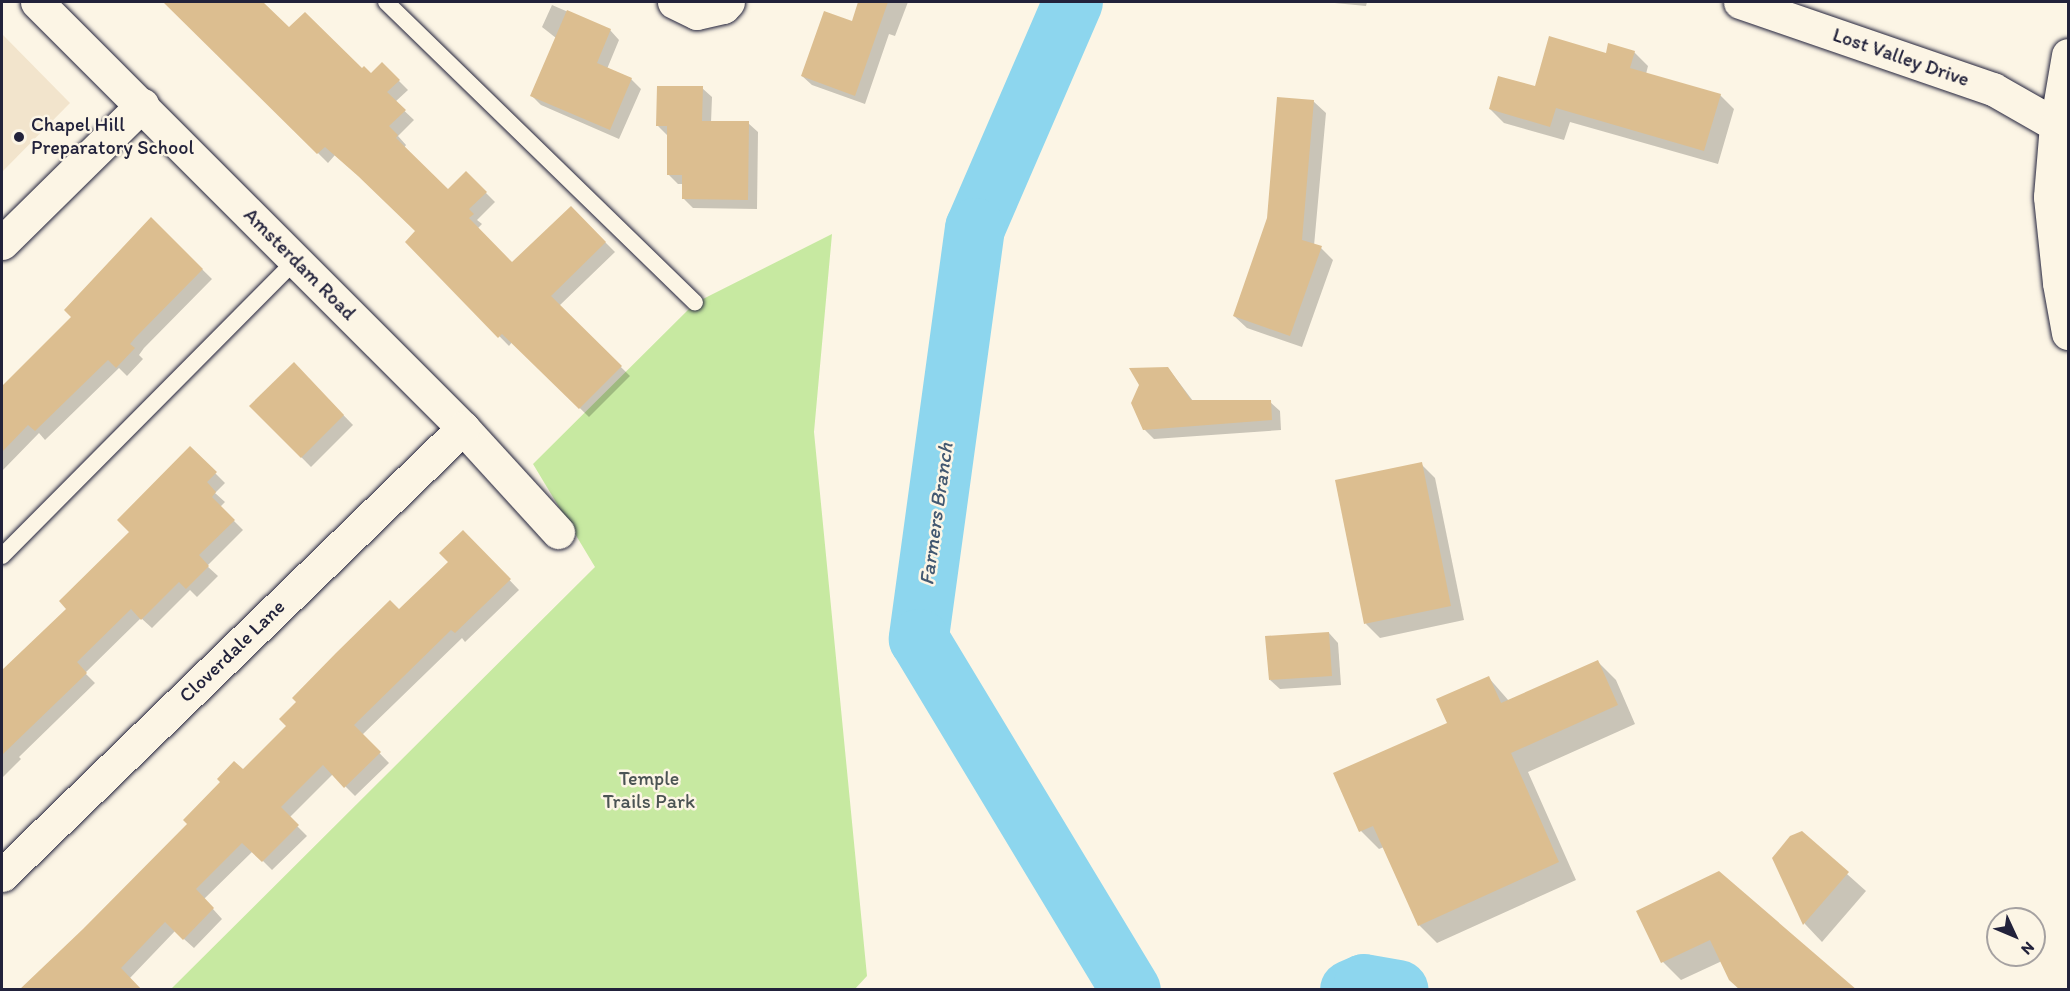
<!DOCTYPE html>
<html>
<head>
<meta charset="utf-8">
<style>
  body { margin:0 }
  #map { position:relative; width:2070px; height:991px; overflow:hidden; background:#fcf5e5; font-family:Itim,sans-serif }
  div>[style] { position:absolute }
  .built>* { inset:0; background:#f2e4cc }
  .green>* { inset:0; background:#c7e9a1 }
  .shadow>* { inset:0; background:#0003 }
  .river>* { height:60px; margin:-30px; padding:0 30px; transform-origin:30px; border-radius:30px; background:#8dd6ee }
  .building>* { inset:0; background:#dcbe90 }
  .roads { filter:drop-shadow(0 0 2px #22223b) drop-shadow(0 0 2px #22223b) }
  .service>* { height:16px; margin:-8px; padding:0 8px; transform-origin:8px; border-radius:8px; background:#fcf5e5 }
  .minor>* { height:33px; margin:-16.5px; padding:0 16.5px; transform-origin:16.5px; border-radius:16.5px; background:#fcf5e5 }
  .dots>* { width:16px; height:16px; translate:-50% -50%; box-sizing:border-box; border:3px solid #fcf5e5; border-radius:50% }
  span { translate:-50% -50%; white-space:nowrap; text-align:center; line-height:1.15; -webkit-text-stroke:5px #fcf5e5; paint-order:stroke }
  .street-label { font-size:20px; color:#22223b }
  .poi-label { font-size:20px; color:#22223b }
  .left { translate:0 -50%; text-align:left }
  .park-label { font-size:20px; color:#4b5454 }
  .water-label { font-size:21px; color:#425871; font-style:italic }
  .frame { position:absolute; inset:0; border:3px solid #22223b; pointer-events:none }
  .north { position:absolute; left:1986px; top:907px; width:60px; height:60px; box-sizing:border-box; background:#fcf5e5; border:2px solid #a5a1a1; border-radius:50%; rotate:134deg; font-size:16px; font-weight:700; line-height:24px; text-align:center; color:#22223b }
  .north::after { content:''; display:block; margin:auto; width:21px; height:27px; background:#22223b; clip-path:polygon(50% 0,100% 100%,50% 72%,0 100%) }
</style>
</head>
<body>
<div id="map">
  <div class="built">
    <div style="clip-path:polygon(2px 34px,70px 103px,2px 172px)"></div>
  </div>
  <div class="green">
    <div style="clip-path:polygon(832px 234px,814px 432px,867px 976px,854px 990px,170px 990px,595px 567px,533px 464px,695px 303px)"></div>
  </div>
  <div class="shadow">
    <div style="clip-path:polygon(178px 2px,261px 2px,289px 29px,362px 70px,371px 75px,382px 64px,408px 90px,395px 102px,414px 120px,398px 136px,406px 145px,404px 148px,448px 191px,466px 173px,495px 202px,477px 220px,482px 224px,477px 229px,512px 264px,571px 208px,615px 252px,559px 306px,630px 376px,589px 417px,512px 342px,509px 346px,407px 242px,417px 231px,369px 185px,335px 155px,328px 163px,172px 8px)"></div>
    <div style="clip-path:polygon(860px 2px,908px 2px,895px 36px,889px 34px,865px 104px,812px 85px,802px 76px,853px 23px)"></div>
    <div style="clip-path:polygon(1324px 2px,1367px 2px,1366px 6px)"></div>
    <div style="clip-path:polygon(552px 5px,610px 30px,619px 40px,607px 69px,631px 79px,641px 89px,619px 139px,541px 105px,532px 96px,556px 38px,542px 27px)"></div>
    <div style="clip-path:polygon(1634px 52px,1648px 66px,1646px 74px,1720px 95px,1734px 109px,1718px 164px,1570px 122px,1564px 140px,1504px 123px,1490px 109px,1607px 54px)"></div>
    <div style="clip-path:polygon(702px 88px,712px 97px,711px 123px,748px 123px,758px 132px,757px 209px,693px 208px,684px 199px,684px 184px,678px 184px,668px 174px,667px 135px,658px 126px)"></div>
    <div style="clip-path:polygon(1313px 101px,1326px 113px,1314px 246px,1321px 248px,1333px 260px,1302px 347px,1247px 328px,1234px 316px)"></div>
    <div style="clip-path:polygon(151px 219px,212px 279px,144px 348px,139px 355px,143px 359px,127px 376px,119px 368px,45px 440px,39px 433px,2px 471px,2px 388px,74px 317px)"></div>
    <div style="clip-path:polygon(294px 364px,353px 425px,311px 467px,251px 406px)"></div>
    <div style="clip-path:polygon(1168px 368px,1193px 401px,1270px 402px,1280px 411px,1281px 430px,1154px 439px,1144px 429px)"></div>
    <div style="clip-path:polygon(190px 448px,225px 483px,215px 493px,225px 502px,220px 507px,243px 530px,207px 566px,218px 576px,197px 597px,190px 590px,152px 628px,141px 618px,85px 673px,95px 683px,19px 757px,21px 759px,2px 778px,2px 674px,68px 609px,132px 532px)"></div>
    <div style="clip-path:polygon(1421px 464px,1435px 478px,1464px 620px,1380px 638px,1366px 624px)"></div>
    <div style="clip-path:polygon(463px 532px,519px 590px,465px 642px,462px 638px,362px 735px,389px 763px,355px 796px,333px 774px,289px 818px,307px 836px,272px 870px,253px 851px,204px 899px,222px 919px,194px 948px,175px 931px,129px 979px,84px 930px,450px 562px)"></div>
    <div style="clip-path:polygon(1329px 633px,1338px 643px,1341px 685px,1280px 689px,1270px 680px)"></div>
    <div style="clip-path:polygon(1598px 662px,1616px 680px,1635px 724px,1528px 772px,1576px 880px,1437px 943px,1419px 925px,1384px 847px,1379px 849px,1361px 831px,1488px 677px,1509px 701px)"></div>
    <div style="clip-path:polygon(1801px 833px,1866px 891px,1822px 942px,1805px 924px,1774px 858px)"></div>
    <div style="clip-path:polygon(1719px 873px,1722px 961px,1681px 980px,1663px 962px,1638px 911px)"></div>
  </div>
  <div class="river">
    <div style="left:1073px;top:2px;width:246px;rotate:113.4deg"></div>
    <div style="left:975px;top:228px;width:415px;rotate:97.8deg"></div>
    <div style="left:919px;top:639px;width:410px;rotate:58.9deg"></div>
    <div style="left:1350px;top:990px;width:15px;rotate:-23deg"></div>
    <div style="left:1364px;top:984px;width:35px;rotate:10deg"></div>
  </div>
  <div class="building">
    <div style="clip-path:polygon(163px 2px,263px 2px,289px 27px,305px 12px,362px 68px,364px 66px,371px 73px,382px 62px,400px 80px,387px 92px,406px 110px,389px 126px,398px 135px,396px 138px,448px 189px,466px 171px,487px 192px,469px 209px,474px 214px,469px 218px,512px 262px,571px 206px,606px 242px,551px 296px,622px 366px,579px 409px,502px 334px,498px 338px,405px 242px,415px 231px,358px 176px,325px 147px,317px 154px)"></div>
    <div style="clip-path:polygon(858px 2px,888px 2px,855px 96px,801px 76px,824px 11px,852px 21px)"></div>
    <div style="clip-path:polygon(567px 10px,611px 29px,597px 63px,632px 78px,610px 130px,530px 96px)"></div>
    <div style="clip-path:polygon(1549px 36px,1606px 53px,1608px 43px,1635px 51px,1630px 68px,1721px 94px,1704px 151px,1556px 108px,1550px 127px,1489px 109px,1498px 76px,1535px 86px)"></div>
    <div style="clip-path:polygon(657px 86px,703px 86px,702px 121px,749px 121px,748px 200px,682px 199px,682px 175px,667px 175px,667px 126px,656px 126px)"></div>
    <div style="clip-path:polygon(1277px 97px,1314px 100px,1302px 240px,1322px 246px,1290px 336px,1233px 316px,1267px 218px)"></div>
    <div style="clip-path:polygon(151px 217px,203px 269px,135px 338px,130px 344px,135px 348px,116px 368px,108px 360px,35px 431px,28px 425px,2px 452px,2px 386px,71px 317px,64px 310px)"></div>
    <div style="clip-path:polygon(294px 362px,344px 415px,301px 458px,249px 406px)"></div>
    <div style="clip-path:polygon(1168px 367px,1191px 400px,1271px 400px,1272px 420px,1143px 430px,1131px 403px,1139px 385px,1129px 368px)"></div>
    <div style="clip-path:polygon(190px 446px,217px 472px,207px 482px,216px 492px,212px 497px,235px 520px,199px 555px,209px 566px,186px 589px,179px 582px,141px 620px,131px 609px,77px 662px,87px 673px,2px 755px,2px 670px,66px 609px,59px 601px,129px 532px,117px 520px)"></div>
    <div style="clip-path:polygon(1422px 462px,1451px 606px,1364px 624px,1335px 480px)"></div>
    <div style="clip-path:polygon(463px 530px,511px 579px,455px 633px,451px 630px,354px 725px,381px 752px,344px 788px,323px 765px,281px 807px,299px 825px,262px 862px,242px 843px,196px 889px,214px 908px,183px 940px,165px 922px,121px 968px,142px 990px,19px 990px,83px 929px,187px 824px,183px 820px,220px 782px,217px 779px,234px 761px,243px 769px,286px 726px,279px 719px,296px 702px,292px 698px,336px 653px,390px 600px,399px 609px,448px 562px,439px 553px)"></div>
    <div style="clip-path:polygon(1329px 632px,1332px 676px,1269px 680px,1265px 636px)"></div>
    <div style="clip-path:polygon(1598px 660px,1618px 705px,1511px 753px,1559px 862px,1418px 926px,1373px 826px,1359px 832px,1333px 773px,1447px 723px,1436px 699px,1489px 676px,1501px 703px)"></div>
    <div style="clip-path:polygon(1802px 831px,1849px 872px,1803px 925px,1772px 858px,1790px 836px)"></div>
    <div style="clip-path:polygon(1719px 871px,1857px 990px,1740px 990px,1729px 980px,1710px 940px,1661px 963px,1636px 911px)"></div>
  </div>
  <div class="roads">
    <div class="service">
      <div style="left:386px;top:2px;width:431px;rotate:44.2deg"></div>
      <div style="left:2px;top:556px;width:417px;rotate:-45.2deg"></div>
    </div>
    <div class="minor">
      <div style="left:37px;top:2px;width:602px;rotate:45deg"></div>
      <div style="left:463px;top:428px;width:141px;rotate:47.6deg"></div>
      <div style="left:674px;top:2px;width:25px;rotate:26deg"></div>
      <div style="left:697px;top:13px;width:27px;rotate:-13deg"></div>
      <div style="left:723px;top:7px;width:7px;rotate:-45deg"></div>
      <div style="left:1740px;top:2px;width:268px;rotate:19deg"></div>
      <div style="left:1993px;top:89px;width:73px;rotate:29.7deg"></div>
      <div style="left:2068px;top:55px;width:71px;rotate:99.7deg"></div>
      <div style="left:2056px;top:125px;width:72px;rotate:94.8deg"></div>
      <div style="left:2050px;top:197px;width:86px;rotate:84deg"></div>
      <div style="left:2059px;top:283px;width:51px;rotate:79.8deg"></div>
      <div style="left:2px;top:243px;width:197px;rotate:-44.6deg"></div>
      <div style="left:2px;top:875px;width:642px;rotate:-44.12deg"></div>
    </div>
  </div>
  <div class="dots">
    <div style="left:19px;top:137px;background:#22223b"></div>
  </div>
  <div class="street-label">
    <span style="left:1901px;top:57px;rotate:19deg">Lost Valley Drive</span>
    <span style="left:300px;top:264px;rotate:45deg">Amsterdam Road</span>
    <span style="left:232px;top:651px;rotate:-44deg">Cloverdale Lane</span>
  </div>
  <div class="poi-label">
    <span class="left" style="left:31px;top:136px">Chapel Hill<br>Preparatory School</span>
  </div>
  <div class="park-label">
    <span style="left:649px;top:790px">Temple<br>Trails Park</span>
  </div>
  <div class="water-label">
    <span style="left:936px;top:514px;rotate:-82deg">Farmers Branch</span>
  </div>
  <div class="frame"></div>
  <div class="north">N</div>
</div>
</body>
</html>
